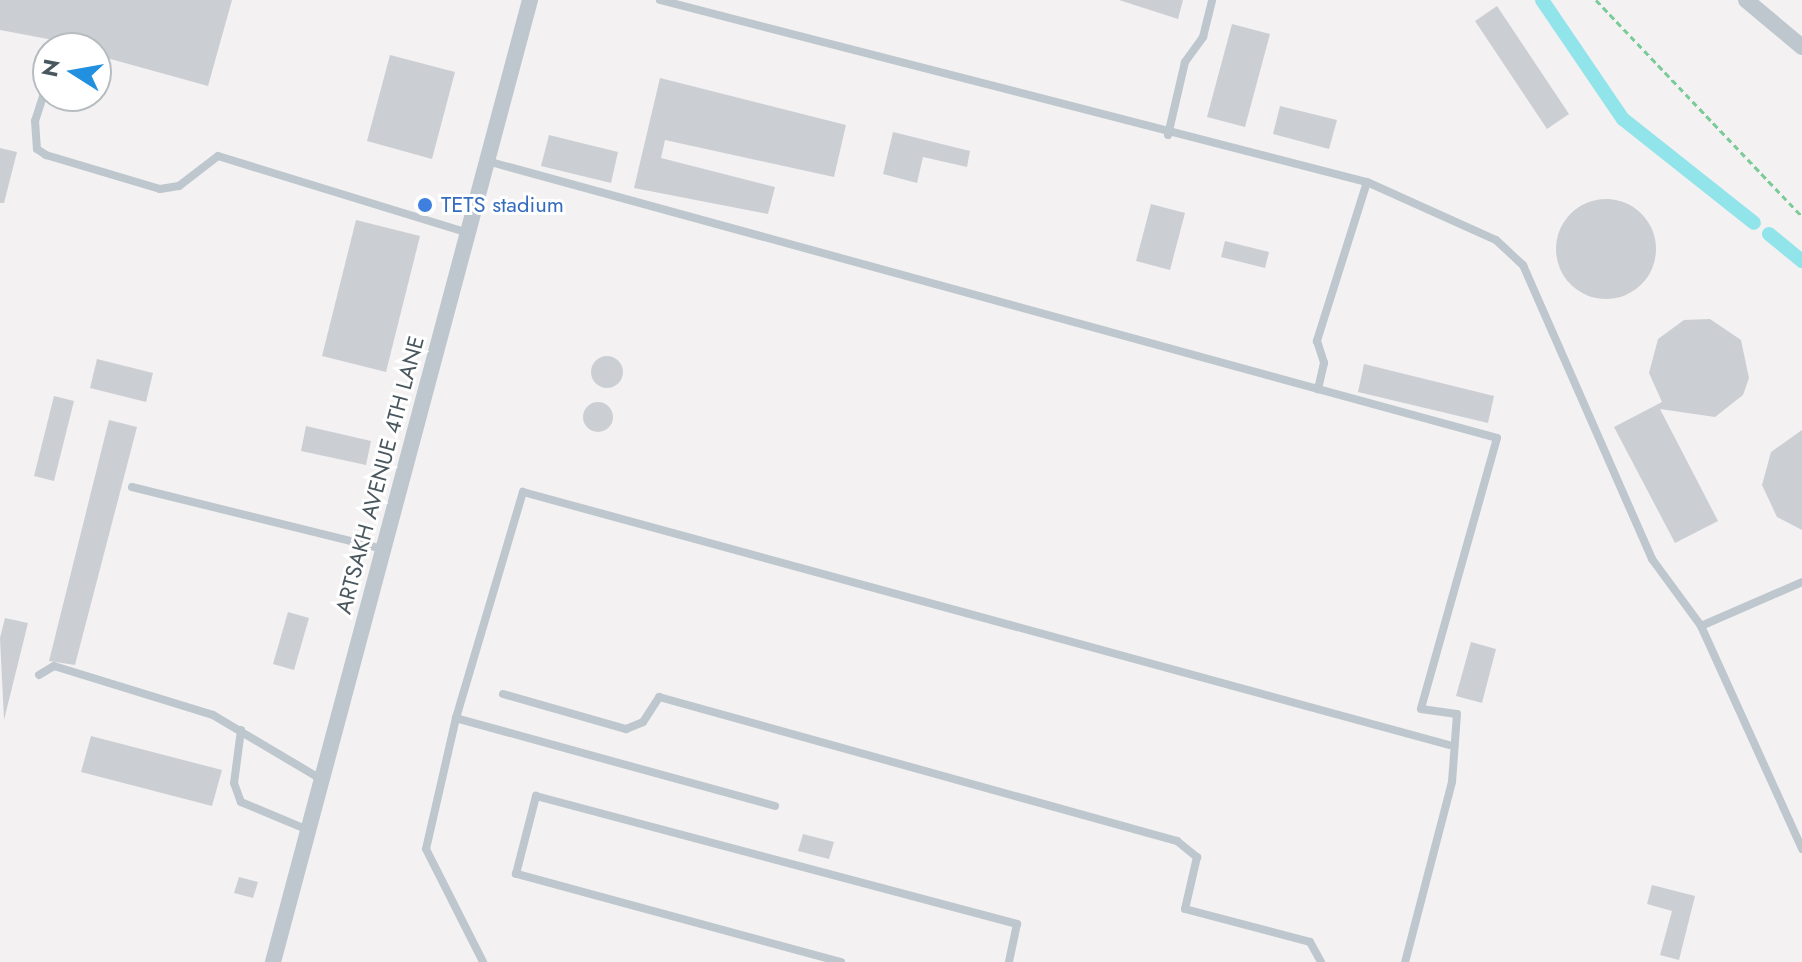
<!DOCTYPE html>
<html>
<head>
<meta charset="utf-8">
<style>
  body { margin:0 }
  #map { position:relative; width:1802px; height:962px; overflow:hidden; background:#f3f1f2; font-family:Jost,sans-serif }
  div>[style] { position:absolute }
  .canal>* { height:14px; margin:-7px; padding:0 7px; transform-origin:7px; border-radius:7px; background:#91e4ea }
  .building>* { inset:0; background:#cbcfd3 }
  .round { border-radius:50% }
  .path>* { height:3px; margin-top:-1.5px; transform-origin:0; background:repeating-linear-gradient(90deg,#7bcb98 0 6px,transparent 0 10px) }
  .lane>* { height:8px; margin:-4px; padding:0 4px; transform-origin:4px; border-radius:4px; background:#bdc7cd }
  .street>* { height:16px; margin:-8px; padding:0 8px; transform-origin:8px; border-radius:8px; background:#bdc7cd }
  .dots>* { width:22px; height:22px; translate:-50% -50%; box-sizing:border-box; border:4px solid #fff; border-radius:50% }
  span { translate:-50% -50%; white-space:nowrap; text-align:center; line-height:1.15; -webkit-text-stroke:6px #fff; paint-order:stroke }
  .shop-label { font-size:22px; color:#366cbe }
  .left { translate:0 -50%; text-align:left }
  .street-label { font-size:22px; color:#49575e }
  .north { position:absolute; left:32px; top:32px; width:80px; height:80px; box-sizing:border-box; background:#fff; border:2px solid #b6bcbf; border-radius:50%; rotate:281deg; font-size:22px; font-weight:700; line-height:32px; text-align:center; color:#49575e }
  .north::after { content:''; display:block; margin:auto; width:28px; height:36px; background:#2090df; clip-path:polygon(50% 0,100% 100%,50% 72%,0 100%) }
</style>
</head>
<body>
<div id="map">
  <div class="canal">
    <div style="left:1542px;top:0;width:144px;rotate:55.8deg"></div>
    <div style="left:1623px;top:119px;width:167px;rotate:38.4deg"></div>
    <div style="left:1769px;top:234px;width:43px;rotate:39.3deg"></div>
  </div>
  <div class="building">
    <div style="clip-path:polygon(0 0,232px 0,208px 86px,96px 55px,96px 48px,0 30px)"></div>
    <div style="clip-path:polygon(1119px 0,1183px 0,1178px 19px)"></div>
    <div style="clip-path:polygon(1497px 6px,1569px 114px,1547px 129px,1475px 21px)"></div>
    <div style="clip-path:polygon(1232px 24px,1270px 34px,1245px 127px,1207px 117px)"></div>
    <div style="clip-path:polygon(390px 55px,455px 72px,432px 159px,367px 141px)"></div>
    <div style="clip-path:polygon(660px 78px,846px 125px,834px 177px,665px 140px,661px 158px,775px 187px,768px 214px,634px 188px)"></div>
    <div style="clip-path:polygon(1280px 106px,1337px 120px,1329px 149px,1273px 134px)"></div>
    <div style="clip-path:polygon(893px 132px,970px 151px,967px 167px,923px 157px,917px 183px,883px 174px)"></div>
    <div style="clip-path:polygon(549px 135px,618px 152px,611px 183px,541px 166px)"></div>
    <div style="clip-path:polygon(0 148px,17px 152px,4px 203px,0 203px)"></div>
    <div class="round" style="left:1556px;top:199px;width:100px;height:100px"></div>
    <div style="clip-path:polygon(1151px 204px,1185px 213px,1170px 270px,1136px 261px)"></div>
    <div style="clip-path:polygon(356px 220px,420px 236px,386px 372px,322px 356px)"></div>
    <div style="clip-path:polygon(1225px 241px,1269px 252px,1265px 268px,1221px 257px)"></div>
    <div style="clip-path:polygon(1710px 319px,1741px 340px,1749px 378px,1743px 395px,1715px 417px,1660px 409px,1718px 521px,1675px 543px,1614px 427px,1662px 402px,1649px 373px,1658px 339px,1684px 320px)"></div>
    <div class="round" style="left:591px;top:356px;width:32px;height:32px"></div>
    <div style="clip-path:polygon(97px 359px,153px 373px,146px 402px,90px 388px)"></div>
    <div style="clip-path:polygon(1364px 364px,1494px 396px,1488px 423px,1358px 392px)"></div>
    <div style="clip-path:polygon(54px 396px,74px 401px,54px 481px,34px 476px)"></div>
    <div class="round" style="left:583px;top:402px;width:30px;height:30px"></div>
    <div style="clip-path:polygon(109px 420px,137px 427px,75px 665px,49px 661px)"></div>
    <div style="clip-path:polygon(306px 426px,371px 441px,366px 465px,301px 451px)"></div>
    <div style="clip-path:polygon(1802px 430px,1802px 530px,1777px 517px,1762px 485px,1771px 452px)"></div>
    <div style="clip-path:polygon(288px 612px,309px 618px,294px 670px,273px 664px)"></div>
    <div style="clip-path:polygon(5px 618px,28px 623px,4px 720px,0 638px)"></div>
    <div style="clip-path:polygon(1471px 642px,1496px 649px,1482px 703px,1456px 696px)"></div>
    <div style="clip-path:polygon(91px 736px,222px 770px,212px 806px,81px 772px)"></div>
    <div style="clip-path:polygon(803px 834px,834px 842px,829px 859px,798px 851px)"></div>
    <div style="clip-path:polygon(239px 877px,258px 882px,253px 898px,234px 893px)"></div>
    <div style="clip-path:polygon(1652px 885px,1695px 896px,1679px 960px,1660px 955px,1672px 911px,1647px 904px)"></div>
  </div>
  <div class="path">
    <div style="left:1596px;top:0;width:298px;rotate:46.4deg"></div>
  </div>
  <div class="lane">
    <div style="left:660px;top:0;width:730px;rotate:14.44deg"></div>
    <div style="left:1367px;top:182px;width:167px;rotate:107.5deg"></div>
    <div style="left:1317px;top:341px;width:23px;rotate:72deg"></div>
    <div style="left:1324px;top:363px;width:27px;rotate:103deg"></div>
    <div style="left:48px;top:81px;width:42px;rotate:108deg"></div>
    <div style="left:35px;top:121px;width:28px;rotate:86deg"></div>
    <div style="left:37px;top:149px;width:11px;rotate:34deg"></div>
    <div style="left:46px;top:155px;width:119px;rotate:16.6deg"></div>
    <div style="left:160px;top:189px;width:19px;rotate:-9deg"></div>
    <div style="left:179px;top:186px;width:49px;rotate:-37.6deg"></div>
    <div style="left:218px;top:156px;width:262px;rotate:17.1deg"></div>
    <div style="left:1168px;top:135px;width:75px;rotate:-76.9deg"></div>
    <div style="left:1185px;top:62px;width:31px;rotate:-54deg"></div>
    <div style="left:1203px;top:37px;width:38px;rotate:-76deg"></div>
    <div style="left:487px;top:161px;width:1047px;rotate:15.34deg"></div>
    <div style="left:1497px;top:438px;width:281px;rotate:105.7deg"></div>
    <div style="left:1421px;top:709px;width:36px;rotate:8deg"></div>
    <div style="left:1457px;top:714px;width:68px;rotate:94.2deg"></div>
    <div style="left:1452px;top:782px;width:186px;rotate:104.6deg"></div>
    <div style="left:1367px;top:182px;width:141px;rotate:24.2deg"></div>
    <div style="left:1496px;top:240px;width:37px;rotate:43deg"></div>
    <div style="left:1523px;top:265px;width:321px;rotate:66.3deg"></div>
    <div style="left:1652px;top:559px;width:83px;rotate:53.8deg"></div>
    <div style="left:1701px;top:626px;width:245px;rotate:65.6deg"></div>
    <div style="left:132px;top:487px;width:259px;rotate:13.9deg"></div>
    <div style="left:1701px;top:626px;width:110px;rotate:-23.5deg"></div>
    <div style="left:39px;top:675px;width:17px;rotate:-31deg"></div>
    <div style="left:54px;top:666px;width:166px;rotate:17.1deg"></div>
    <div style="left:213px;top:715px;width:126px;rotate:30.7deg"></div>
    <div style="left:503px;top:694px;width:128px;rotate:15.9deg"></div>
    <div style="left:626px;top:729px;width:18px;rotate:-22deg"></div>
    <div style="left:643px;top:722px;width:30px;rotate:-57deg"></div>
    <div style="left:659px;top:697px;width:538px;rotate:15.54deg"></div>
    <div style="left:1177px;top:841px;width:26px;rotate:39deg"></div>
    <div style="left:1197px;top:857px;width:53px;rotate:103deg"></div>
    <div style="left:1185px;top:909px;width:129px;rotate:14.8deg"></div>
    <div style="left:1310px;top:942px;width:23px;rotate:61deg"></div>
    <div style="left:456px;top:718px;width:134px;rotate:102.9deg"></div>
    <div style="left:426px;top:849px;width:127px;rotate:63.2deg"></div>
    <div style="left:241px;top:730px;width:53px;rotate:97.5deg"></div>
    <div style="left:234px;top:783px;width:20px;rotate:70deg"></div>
    <div style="left:241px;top:802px;width:73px;rotate:22.7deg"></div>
    <div style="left:775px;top:806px;width:331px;rotate:-164.6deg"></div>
    <div style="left:456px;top:718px;width:236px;rotate:-73.5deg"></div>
    <div style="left:523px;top:492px;width:960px;rotate:15.28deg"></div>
    <div style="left:841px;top:962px;width:337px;rotate:-164.8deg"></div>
    <div style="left:516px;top:874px;width:81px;rotate:-75.6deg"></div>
    <div style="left:536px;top:796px;width:498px;rotate:14.9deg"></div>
    <div style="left:1017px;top:924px;width:39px;rotate:102deg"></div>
  </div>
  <div class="street">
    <div style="left:1746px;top:0;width:73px;rotate:40deg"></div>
    <div style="left:273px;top:962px;width:996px;rotate:-75.04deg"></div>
  </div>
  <div class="dots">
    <div style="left:425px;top:205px;background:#3f7fe0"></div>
  </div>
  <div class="shop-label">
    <span class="left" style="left:441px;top:205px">TETS stadium</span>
  </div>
  <div class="street-label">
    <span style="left:380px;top:475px;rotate:-75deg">ARTSAKH AVENUE 4TH LANE</span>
  </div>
  <div class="north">N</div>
</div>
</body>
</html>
